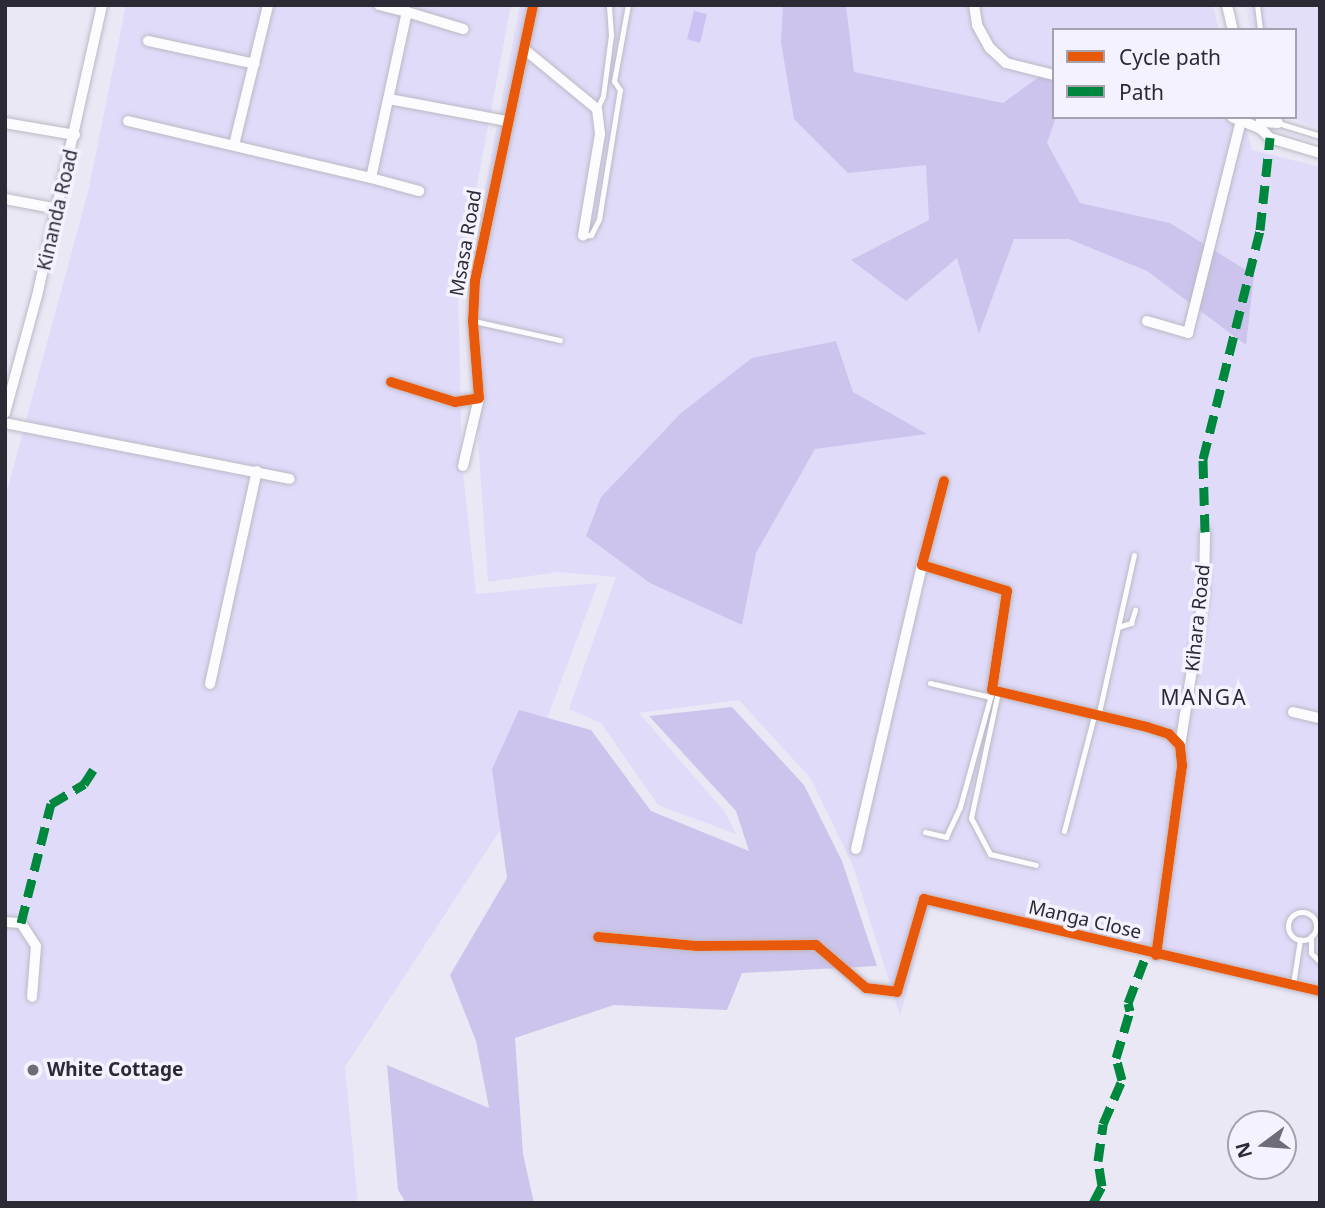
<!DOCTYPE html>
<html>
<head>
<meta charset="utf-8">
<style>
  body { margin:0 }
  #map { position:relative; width:1325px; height:1208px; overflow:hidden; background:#eae8f5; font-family:"Noto Sans",sans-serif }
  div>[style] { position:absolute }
  .built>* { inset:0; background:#e4dff9 }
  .green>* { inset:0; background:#e1dbfa }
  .forest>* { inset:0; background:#cdc4ed }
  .water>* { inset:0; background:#cbc1f2 }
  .roads { filter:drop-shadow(0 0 2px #bbb9c4) drop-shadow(0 0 2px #bbb9c4) }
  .lane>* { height:5px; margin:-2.5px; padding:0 2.5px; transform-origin:2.5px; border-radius:2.5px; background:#fcfcfe }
  .lane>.ring { margin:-2.5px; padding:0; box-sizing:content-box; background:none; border:5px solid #fcfcfe; border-radius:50% }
  .street>* { height:10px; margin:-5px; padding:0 5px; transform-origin:5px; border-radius:5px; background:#fcfcfe }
  .quiet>* { height:9px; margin-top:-4.5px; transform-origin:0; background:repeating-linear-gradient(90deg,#00873e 0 18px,transparent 0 27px) }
  .cycleway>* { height:10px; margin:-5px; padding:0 5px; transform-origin:5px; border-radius:5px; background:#e8590c }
  .dots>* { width:19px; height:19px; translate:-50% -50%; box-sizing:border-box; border:4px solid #f4f2fe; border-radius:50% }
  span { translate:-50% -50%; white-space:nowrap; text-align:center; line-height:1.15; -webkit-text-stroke:7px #f4f2fe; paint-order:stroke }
  .street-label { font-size:19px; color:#2c2a35 }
  .poi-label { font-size:19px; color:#2c2a35; font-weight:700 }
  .left { translate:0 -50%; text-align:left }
  .neighbourhood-label { font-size:21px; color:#2c2a35; letter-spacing:2px }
  .frame { position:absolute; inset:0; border:7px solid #2c2a35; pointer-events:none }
  .legend { position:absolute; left:1052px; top:28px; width:245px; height:91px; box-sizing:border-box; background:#f4f2fe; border:2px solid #a4a2ae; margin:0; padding:9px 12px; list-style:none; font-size:21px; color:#2c2a35 }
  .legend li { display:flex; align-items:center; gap:14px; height:35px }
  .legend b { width:35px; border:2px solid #a4a2ae }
  .north { position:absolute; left:1227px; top:1110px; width:70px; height:70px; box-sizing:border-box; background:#f4f2fe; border:2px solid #a4a2ae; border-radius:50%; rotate:254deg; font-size:19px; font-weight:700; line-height:28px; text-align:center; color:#2c2a35 }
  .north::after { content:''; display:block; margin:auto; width:24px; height:32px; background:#6e6c78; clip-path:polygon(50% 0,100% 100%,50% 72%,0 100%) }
</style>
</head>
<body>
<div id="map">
  <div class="built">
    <div style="clip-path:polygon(1246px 5px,1320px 5px,1320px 128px,1289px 117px,1295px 117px,1295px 30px,1250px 30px)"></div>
  </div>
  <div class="green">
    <div style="clip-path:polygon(126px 5px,511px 5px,458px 285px,462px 463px,476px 594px,598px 583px,512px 812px,345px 1067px,358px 1203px,5px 1203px,5px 498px,88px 192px)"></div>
    <div style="clip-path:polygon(520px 5px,1213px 5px,1219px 30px,1054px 30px,1054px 117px,1243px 117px,1252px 150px,1320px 167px,1320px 984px,929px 908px,900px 1016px,853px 866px,811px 779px,739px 700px,639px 713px,725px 812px,736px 834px,658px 805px,601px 723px,569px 709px,616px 577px,558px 572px,488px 582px,467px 283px)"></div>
  </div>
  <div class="forest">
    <div style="clip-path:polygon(783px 5px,846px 5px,854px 72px,1003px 103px,1054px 66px,1056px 117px,1047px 143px,1080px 203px,1170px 223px,1254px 275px,1246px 345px,1147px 271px,1069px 239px,1014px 239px,979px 334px,957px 258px,906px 301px,851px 260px,929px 220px,926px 165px,848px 173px,794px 119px,781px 42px)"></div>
    <div style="clip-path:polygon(836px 341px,853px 392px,927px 434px,815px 449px,756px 553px,742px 625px,650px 583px,586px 536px,601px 497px,681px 413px,752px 358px)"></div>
    <div style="clip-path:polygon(732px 707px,804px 785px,842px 861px,877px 966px,742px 973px,727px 1010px,614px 1005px,515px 1038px,523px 1154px,534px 1203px,406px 1203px,398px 1190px,387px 1065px,489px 1108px,476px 1041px,450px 975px,507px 878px,492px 769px,519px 710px,591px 730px,651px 811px,749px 851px,736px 811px,649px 716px)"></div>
  </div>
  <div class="water">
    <div style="clip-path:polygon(694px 11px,707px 14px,700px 43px,687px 39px)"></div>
  </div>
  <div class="roads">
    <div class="lane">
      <div style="left:1257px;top:5px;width:25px;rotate:83deg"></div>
      <div style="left:597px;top:109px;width:14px;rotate:-65deg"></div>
      <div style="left:603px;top:96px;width:62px;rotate:-82.5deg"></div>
      <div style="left:611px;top:35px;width:30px;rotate:-94deg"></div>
      <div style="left:1275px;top:117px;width:7px;rotate:63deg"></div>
      <div style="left:1278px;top:123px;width:44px;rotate:17.2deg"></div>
      <div style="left:583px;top:236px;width:8px;rotate:-7deg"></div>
      <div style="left:591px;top:235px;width:18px;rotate:-63deg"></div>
      <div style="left:599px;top:219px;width:131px;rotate:-80.8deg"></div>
      <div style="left:620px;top:90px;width:11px;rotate:-124deg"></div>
      <div style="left:614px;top:81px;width:77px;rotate:-79.6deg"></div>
      <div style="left:474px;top:321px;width:88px;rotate:12.5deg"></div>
      <div style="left:1118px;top:627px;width:14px;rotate:-17deg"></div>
      <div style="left:1131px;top:623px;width:14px;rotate:-73deg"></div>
      <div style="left:930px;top:683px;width:62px;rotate:13.1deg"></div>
      <div style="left:998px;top:692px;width:129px;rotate:102.1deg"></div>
      <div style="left:971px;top:818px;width:41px;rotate:62.2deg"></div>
      <div style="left:990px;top:854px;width:47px;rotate:13.4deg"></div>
      <div style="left:1098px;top:717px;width:166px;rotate:-77.5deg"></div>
      <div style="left:1064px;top:831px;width:119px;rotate:-75.4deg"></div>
      <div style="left:925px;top:832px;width:22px;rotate:13deg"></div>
      <div style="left:946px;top:837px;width:33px;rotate:-65deg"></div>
      <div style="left:960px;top:807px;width:120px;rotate:-74.6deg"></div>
      <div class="ring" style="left:1288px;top:912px;width:23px;height:23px"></div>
      <div style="left:1311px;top:936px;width:17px;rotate:90deg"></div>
      <div style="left:1311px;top:953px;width:13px;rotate:45deg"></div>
      <div style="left:1293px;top:984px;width:45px;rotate:-81deg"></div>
    </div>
    <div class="street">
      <div style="left:974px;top:5px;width:20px;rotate:81deg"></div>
      <div style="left:977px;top:25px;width:26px;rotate:61deg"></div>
      <div style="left:990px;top:48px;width:22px;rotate:43deg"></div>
      <div style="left:1006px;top:63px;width:49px;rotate:14deg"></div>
      <div style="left:1227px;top:5px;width:26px;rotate:77deg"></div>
      <div style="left:407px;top:12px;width:59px;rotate:16.9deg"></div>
      <div style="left:148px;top:41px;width:109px;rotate:12.1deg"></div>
      <div style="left:524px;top:49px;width:94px;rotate:39.4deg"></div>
      <div style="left:597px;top:109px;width:25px;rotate:83deg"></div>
      <div style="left:600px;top:134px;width:103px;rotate:99.5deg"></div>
      <div style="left:389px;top:99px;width:119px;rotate:10.6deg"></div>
      <div style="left:1232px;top:117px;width:31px;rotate:22deg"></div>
      <div style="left:1261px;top:117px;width:12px;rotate:90deg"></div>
      <div style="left:1261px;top:129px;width:13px;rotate:45deg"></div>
      <div style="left:1270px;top:138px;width:52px;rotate:16.7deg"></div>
      <div style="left:128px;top:121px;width:250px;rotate:13.2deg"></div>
      <div style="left:371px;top:178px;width:170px;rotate:-77.8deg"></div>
      <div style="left:407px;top:12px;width:29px;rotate:-166deg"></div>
      <div style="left:1264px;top:122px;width:14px;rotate:4deg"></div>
      <div style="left:5px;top:123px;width:71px;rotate:9.7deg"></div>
      <div style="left:234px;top:145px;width:144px;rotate:-76.3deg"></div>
      <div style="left:371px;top:178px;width:50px;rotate:15.2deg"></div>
      <div style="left:5px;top:199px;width:54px;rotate:10.7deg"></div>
      <div style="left:1147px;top:321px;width:43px;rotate:16.3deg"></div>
      <div style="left:1188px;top:333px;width:219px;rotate:-76deg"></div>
      <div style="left:391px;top:382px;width:67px;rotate:17.4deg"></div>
      <div style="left:455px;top:402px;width:24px;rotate:-9deg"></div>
      <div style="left:479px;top:398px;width:77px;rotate:-94.5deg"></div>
      <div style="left:473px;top:321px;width:40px;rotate:-87.1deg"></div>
      <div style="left:475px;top:281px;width:282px;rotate:-78.1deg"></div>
      <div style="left:5px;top:413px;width:121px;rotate:-74.7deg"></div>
      <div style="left:37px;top:296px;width:298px;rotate:-77.4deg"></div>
      <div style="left:5px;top:423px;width:290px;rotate:11.1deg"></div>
      <div style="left:463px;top:466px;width:70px;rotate:-76.8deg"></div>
      <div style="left:944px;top:481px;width:87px;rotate:104.7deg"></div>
      <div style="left:922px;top:565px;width:89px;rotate:17deg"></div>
      <div style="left:1007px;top:591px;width:100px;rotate:98.6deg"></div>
      <div style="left:992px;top:690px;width:159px;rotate:13.4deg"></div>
      <div style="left:1147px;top:727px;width:23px;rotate:18deg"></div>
      <div style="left:1169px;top:734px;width:16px;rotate:47deg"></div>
      <div style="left:1180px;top:746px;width:20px;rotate:84deg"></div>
      <div style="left:1182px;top:766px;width:191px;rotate:97.8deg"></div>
      <div style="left:210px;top:684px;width:218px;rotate:-77.6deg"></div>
      <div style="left:1293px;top:712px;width:28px;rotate:13deg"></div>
      <div style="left:1180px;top:746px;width:156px;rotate:-81.1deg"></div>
      <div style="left:1204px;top:592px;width:60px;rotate:-89deg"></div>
      <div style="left:856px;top:849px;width:292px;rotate:-76.9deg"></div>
      <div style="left:5px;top:922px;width:16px;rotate:4deg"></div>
      <div style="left:21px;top:923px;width:27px;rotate:57deg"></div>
      <div style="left:36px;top:946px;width:51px;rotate:94.5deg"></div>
      <div style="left:598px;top:937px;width:99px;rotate:5.2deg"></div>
      <div style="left:697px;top:946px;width:119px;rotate:-0.5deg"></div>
      <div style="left:816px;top:945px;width:66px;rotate:40.7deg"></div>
      <div style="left:866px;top:988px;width:31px;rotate:7deg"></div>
      <div style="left:897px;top:992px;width:97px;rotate:-73.8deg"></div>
      <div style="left:924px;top:899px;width:407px;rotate:13.1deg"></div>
    </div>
  </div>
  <div class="quiet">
    <div style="left:1205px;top:532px;width:73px;rotate:-91.6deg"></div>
    <div style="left:1203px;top:459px;width:236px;rotate:-76deg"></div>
    <div style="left:1260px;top:230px;width:93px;rotate:-83.8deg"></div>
    <div style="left:21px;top:923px;width:123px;rotate:-75.9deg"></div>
    <div style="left:51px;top:804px;width:39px;rotate:-31deg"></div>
    <div style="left:84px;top:784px;width:17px;rotate:-57deg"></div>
    <div style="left:1093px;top:1203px;width:19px;rotate:-62deg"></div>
    <div style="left:1102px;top:1186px;width:25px;rotate:-99deg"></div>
    <div style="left:1098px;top:1161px;width:37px;rotate:-82deg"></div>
    <div style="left:1103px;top:1124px;width:48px;rotate:-66.6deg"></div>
    <div style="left:1122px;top:1080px;width:23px;rotate:-105deg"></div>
    <div style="left:1116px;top:1058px;width:49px;rotate:-73.4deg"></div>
    <div style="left:1130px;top:1011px;width:8px;rotate:-104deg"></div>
    <div style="left:1128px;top:1003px;width:53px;rotate:-69.2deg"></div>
  </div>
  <div class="cycleway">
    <div style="left:391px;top:382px;width:67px;rotate:17.4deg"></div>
    <div style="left:455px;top:402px;width:24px;rotate:-9deg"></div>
    <div style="left:479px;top:398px;width:77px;rotate:-94.5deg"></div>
    <div style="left:473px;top:321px;width:40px;rotate:-87.1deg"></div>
    <div style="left:475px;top:281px;width:282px;rotate:-78.1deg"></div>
    <div style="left:944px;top:481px;width:87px;rotate:104.7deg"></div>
    <div style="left:922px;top:565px;width:89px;rotate:17deg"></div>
    <div style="left:1007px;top:591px;width:100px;rotate:98.6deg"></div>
    <div style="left:992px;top:690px;width:159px;rotate:13.4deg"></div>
    <div style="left:1147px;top:727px;width:23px;rotate:18deg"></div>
    <div style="left:1169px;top:734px;width:16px;rotate:47deg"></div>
    <div style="left:1180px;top:746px;width:20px;rotate:84deg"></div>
    <div style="left:1182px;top:766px;width:191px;rotate:97.8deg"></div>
    <div style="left:598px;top:937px;width:99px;rotate:5.2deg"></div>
    <div style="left:697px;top:946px;width:119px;rotate:-0.5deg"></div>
    <div style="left:816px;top:945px;width:66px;rotate:40.7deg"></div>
    <div style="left:866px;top:988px;width:31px;rotate:7deg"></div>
    <div style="left:897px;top:992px;width:97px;rotate:-73.8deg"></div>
    <div style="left:924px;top:899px;width:407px;rotate:13.1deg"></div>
  </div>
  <div class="dots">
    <div style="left:33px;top:1070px;background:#6e6c78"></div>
  </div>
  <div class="street-label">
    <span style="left:58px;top:210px;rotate:-77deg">Kinanda Road</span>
    <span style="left:466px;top:243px;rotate:-80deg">Msasa Road</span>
    <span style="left:1198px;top:618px;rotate:-84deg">Kihara Road</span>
    <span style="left:1085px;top:920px;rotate:13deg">Manga Close</span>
  </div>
  <div class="poi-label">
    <span class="left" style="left:47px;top:1070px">White Cottage</span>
  </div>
  <div class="neighbourhood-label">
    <span style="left:1204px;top:697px">MANGA</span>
  </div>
  <div class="frame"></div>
  <ul class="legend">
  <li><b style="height:9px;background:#e8590c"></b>Cycle path</li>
  <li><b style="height:9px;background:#00873e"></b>Path</li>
  </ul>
  <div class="north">N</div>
</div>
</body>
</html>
